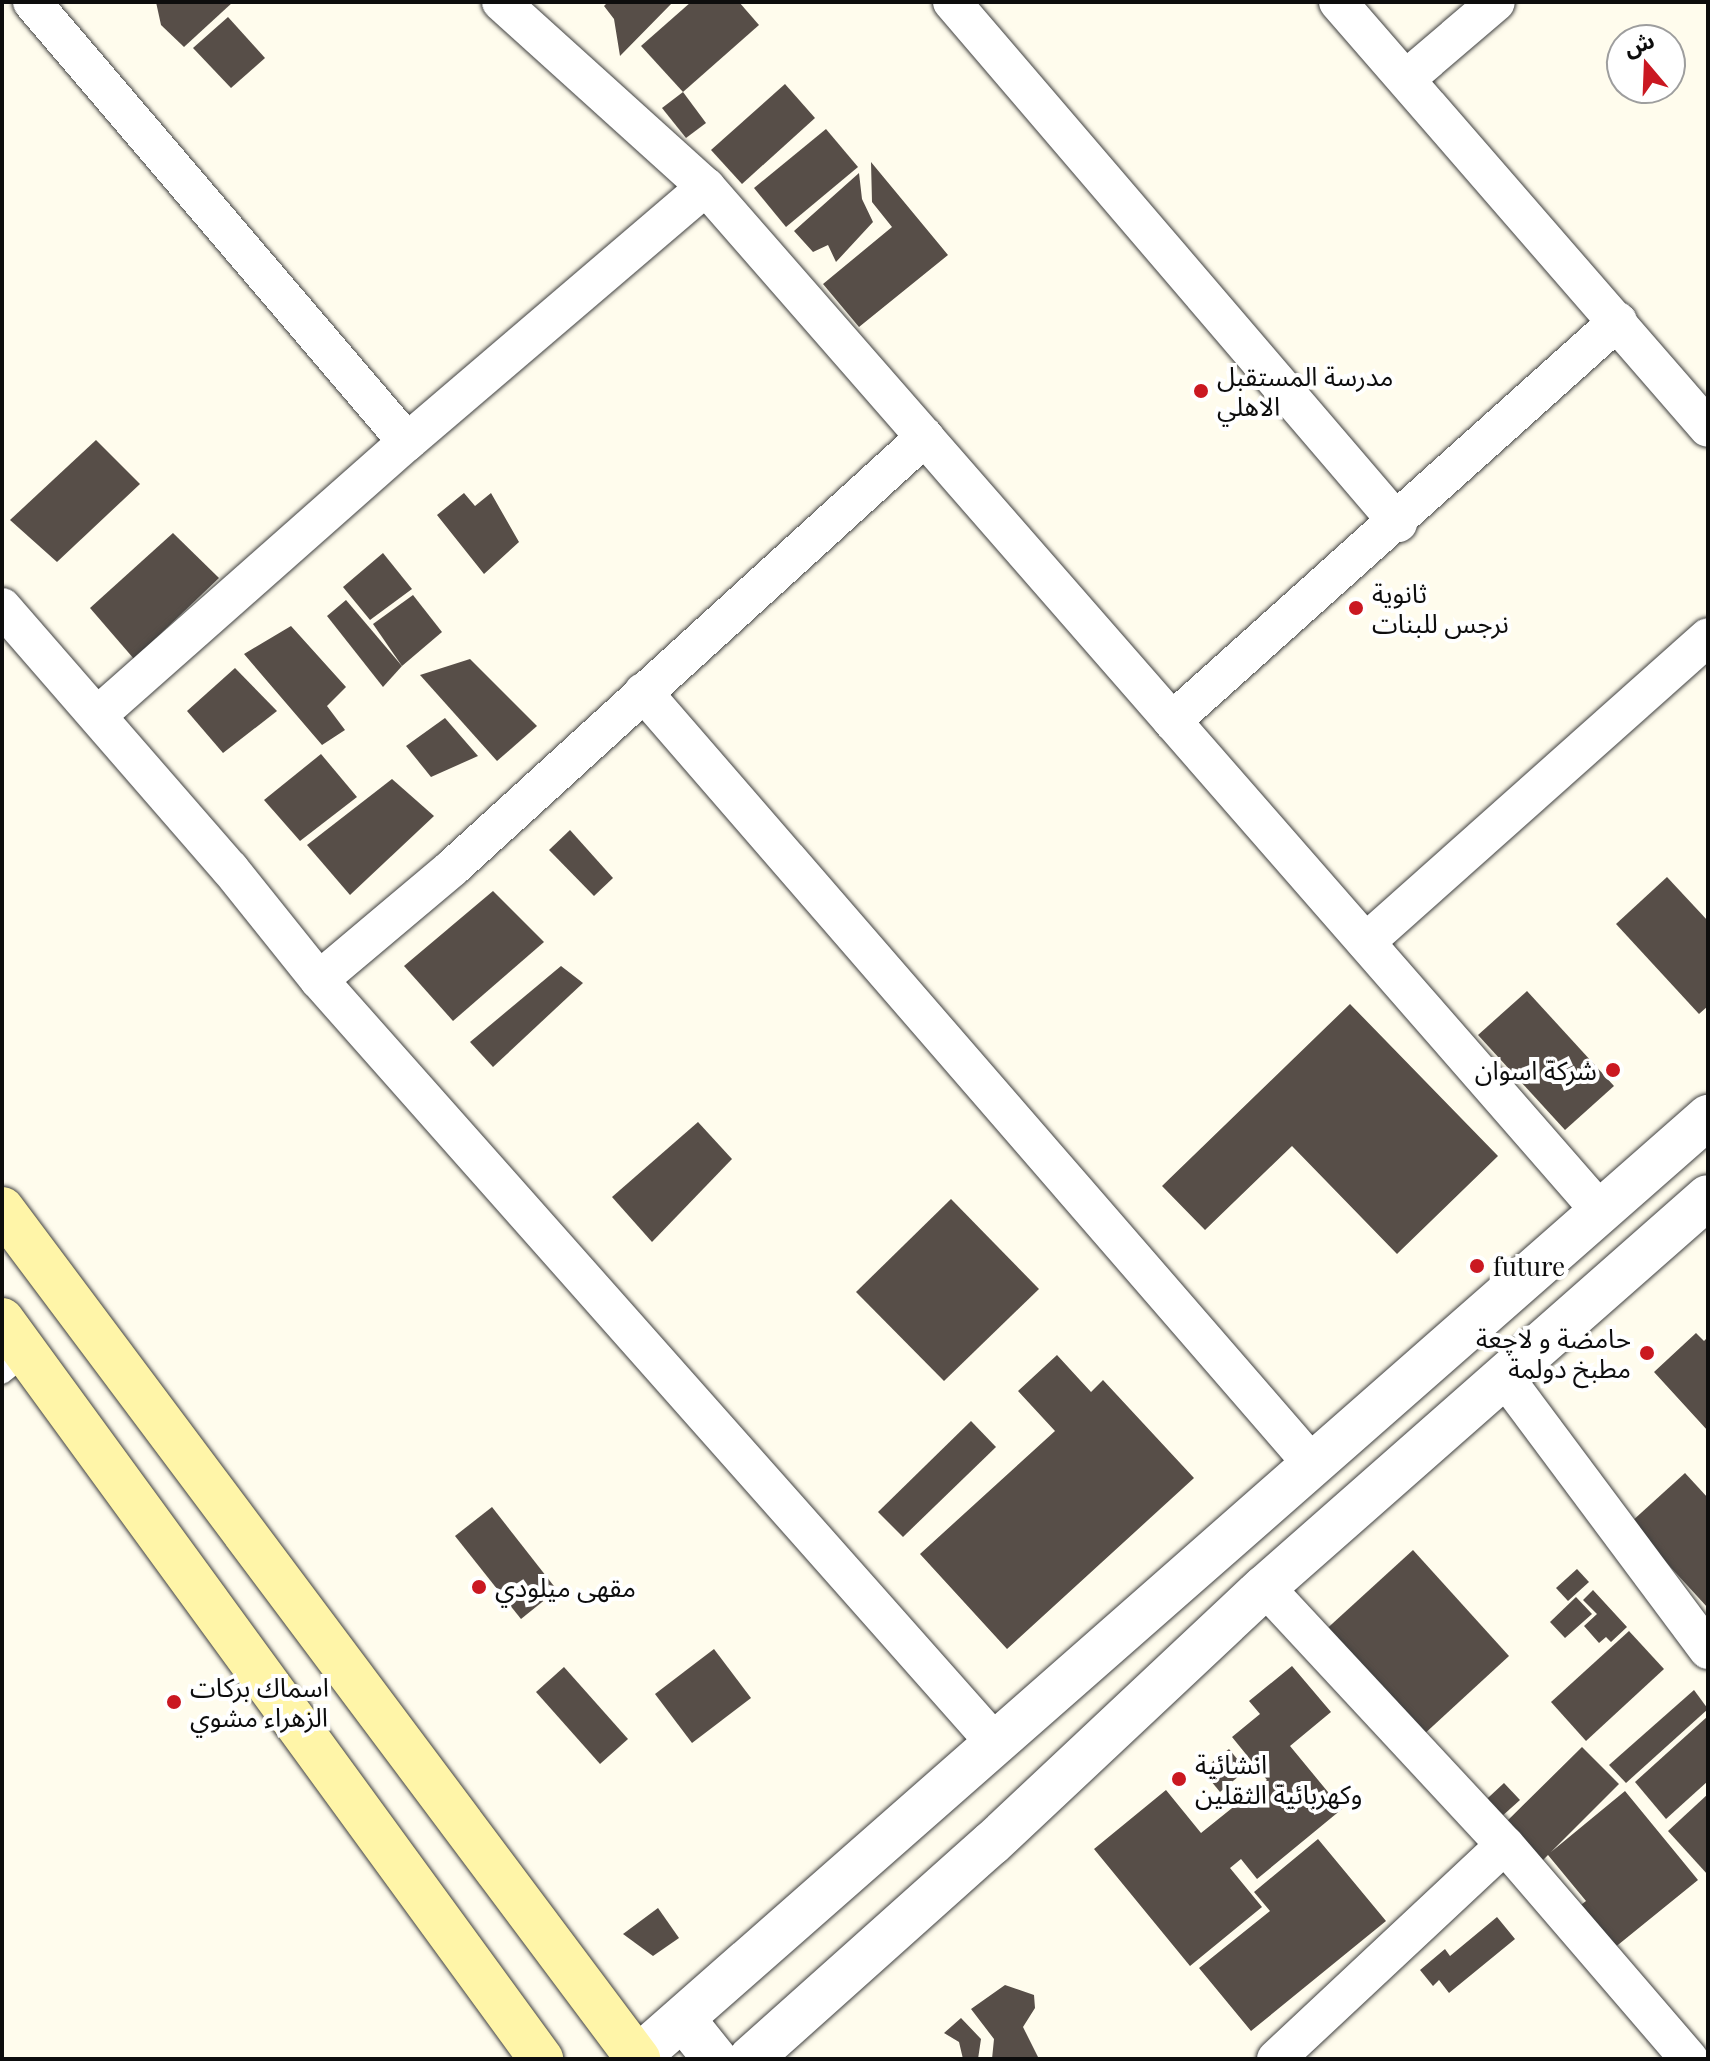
<!DOCTYPE html>
<html>
<head>
<meta charset="utf-8">
<style>
  body { margin:0 }
  #map { position:relative; width:1710px; height:2061px; overflow:hidden; background:#fffced; font-family:"Playfair Display","Noto Sans Arabic",serif }
  div>[style] { position:absolute }
  .building>* { inset:0; background:#574e48 }
  .roads { filter:drop-shadow(0 0 2px #404040) drop-shadow(0 0 2px #404040) }
  .service>* { height:20px; margin:-10px; padding:0 10px; transform-origin:10px; border-radius:10px; background:#fff }
  .minor>* { height:38px; margin:-19px; padding:0 19px; transform-origin:19px; border-radius:19px; background:#fff }
  .tertiary>* { height:44px; margin:-22px; padding:0 22px; transform-origin:22px; border-radius:22px; background:#fff }
  .secondary>* { height:44px; margin:-22px; padding:0 22px; transform-origin:22px; border-radius:22px; background:#fff5a8 }
  .dots>* { width:22px; height:22px; translate:-50% -50%; box-sizing:border-box; border:4px solid #fff; border-radius:50% }
  span { translate:-50% -50%; white-space:nowrap; text-align:center; line-height:1.15; -webkit-text-stroke:8px #fff; paint-order:stroke }
  .poi-label { font-size:26px; color:#0d0d0d }
  .left { translate:0 -50%; text-align:left }
  .right { translate:-100% -50%; text-align:right }
  .frame { position:absolute; inset:0; border:4px solid #0d0d0d; pointer-events:none }
  .north { position:absolute; left:1606px; top:24px; width:80px; height:80px; box-sizing:border-box; background:#fff; border:2px solid #9e9e9e; border-radius:50%; rotate:341deg; font-size:22px; font-weight:700; line-height:32px; text-align:center; color:#0d0d0d }
  .north::after { content:''; display:block; margin:auto; width:28px; height:36px; background:#ca1821; clip-path:polygon(50% 0,100% 100%,50% 72%,0 100%) }
</style>
</head>
<body>
<div id="map">
  <div class="building">
    <div style="clip-path:polygon(156px 2px,233px 2px,184px 47px,161px 25px)"></div>
    <div style="clip-path:polygon(608px 2px,673px 2px,620px 56px,614px 19px,604px 6px)"></div>
    <div style="clip-path:polygon(691px 2px,739px 2px,759px 25px,683px 92px,641px 46px)"></div>
    <div style="clip-path:polygon(228px 17px,265px 58px,231px 88px,193px 48px)"></div>
    <div style="clip-path:polygon(785px 84px,815px 118px,742px 184px,711px 150px)"></div>
    <div style="clip-path:polygon(683px 92px,706px 123px,686px 138px,662px 108px)"></div>
    <div style="clip-path:polygon(826px 129px,858px 167px,786px 227px,754px 188px)"></div>
    <div style="clip-path:polygon(871px 162px,948px 255px,859px 327px,823px 284px,892px 227px,872px 202px)"></div>
    <div style="clip-path:polygon(859px 173px,862px 199px,873px 222px,836px 262px,828px 245px,813px 252px,794px 231px)"></div>
    <div style="clip-path:polygon(96px 440px,140px 484px,57px 562px,10px 520px)"></div>
    <div style="clip-path:polygon(464px 493px,475px 506px,491px 493px,519px 542px,484px 574px,437px 515px)"></div>
    <div style="clip-path:polygon(173px 533px,219px 578px,134px 659px,90px 608px)"></div>
    <div style="clip-path:polygon(383px 553px,412px 589px,370px 620px,343px 587px)"></div>
    <div style="clip-path:polygon(413px 595px,442px 632px,402px 666px,373px 624px)"></div>
    <div style="clip-path:polygon(346px 600px,402px 666px,383px 687px,327px 616px)"></div>
    <div style="clip-path:polygon(291px 626px,346px 687px,327px 706px,345px 730px,322px 745px,244px 654px)"></div>
    <div style="clip-path:polygon(470px 659px,537px 726px,497px 761px,420px 675px)"></div>
    <div style="clip-path:polygon(235px 668px,277px 711px,223px 753px,187px 711px)"></div>
    <div style="clip-path:polygon(445px 718px,478px 756px,431px 777px,406px 746px)"></div>
    <div style="clip-path:polygon(321px 754px,357px 797px,300px 841px,264px 800px)"></div>
    <div style="clip-path:polygon(392px 779px,434px 816px,350px 895px,307px 845px)"></div>
    <div style="clip-path:polygon(570px 830px,613px 878px,594px 896px,549px 850px)"></div>
    <div style="clip-path:polygon(1667px 877px,1708px 921px,1708px 1006px,1699px 1014px,1616px 924px)"></div>
    <div style="clip-path:polygon(493px 891px,544px 942px,453px 1021px,404px 966px)"></div>
    <div style="clip-path:polygon(561px 966px,583px 983px,493px 1067px,470px 1042px)"></div>
    <div style="clip-path:polygon(1527px 991px,1614px 1086px,1565px 1130px,1478px 1035px)"></div>
    <div style="clip-path:polygon(1350px 1004px,1498px 1156px,1397px 1254px,1292px 1146px,1205px 1230px,1162px 1186px)"></div>
    <div style="clip-path:polygon(698px 1122px,732px 1159px,652px 1242px,612px 1197px)"></div>
    <div style="clip-path:polygon(951px 1199px,1039px 1289px,944px 1381px,856px 1292px)"></div>
    <div style="clip-path:polygon(1696px 1333px,1704px 1341px,1708px 1337px,1708px 1431px,1654px 1372px)"></div>
    <div style="clip-path:polygon(1057px 1355px,1091px 1392px,1103px 1380px,1194px 1478px,1007px 1649px,920px 1554px,1055px 1431px,1018px 1391px)"></div>
    <div style="clip-path:polygon(971px 1421px,996px 1447px,903px 1537px,878px 1512px)"></div>
    <div style="clip-path:polygon(1685px 1473px,1708px 1498px,1708px 1608px,1630px 1523px)"></div>
    <div style="clip-path:polygon(492px 1507px,557px 1590px,521px 1619px,455px 1536px)"></div>
    <div style="clip-path:polygon(1413px 1550px,1509px 1656px,1421px 1737px,1321px 1634px)"></div>
    <div style="clip-path:polygon(1577px 1569px,1589px 1582px,1568px 1601px,1556px 1588px)"></div>
    <div style="clip-path:polygon(1593px 1590px,1627px 1627px,1611px 1642px,1606px 1637px,1599px 1643px,1584px 1626px,1597px 1614px,1583px 1600px)"></div>
    <div style="clip-path:polygon(1576px 1597px,1592px 1614px,1565px 1638px,1550px 1622px)"></div>
    <div style="clip-path:polygon(1629px 1631px,1664px 1669px,1586px 1741px,1551px 1702px)"></div>
    <div style="clip-path:polygon(714px 1649px,751px 1698px,692px 1743px,655px 1694px)"></div>
    <div style="clip-path:polygon(1292px 1666px,1331px 1712px,1290px 1746px,1342px 1809px,1257px 1879px,1241px 1859px,1230px 1868px,1262px 1907px,1190px 1966px,1094px 1849px,1166px 1790px,1201px 1833px,1267px 1780px,1232px 1737px,1260px 1714px,1249px 1701px)"></div>
    <div style="clip-path:polygon(564px 1667px,628px 1739px,600px 1764px,536px 1692px)"></div>
    <div style="clip-path:polygon(1694px 1690px,1708px 1709px,1626px 1783px,1609px 1765px)"></div>
    <div style="clip-path:polygon(1708px 1716px,1708px 1781px,1666px 1819px,1635px 1782px)"></div>
    <div style="clip-path:polygon(1582px 1747px,1619px 1784px,1551px 1852px,1625px 1791px,1698px 1880px,1608px 1953px,1573px 1911px,1586px 1901px,1548px 1855px,1536px 1867px,1498px 1830px)"></div>
    <div style="clip-path:polygon(1229px 1749px,1246px 1770px,1220px 1792px,1202px 1770px)"></div>
    <div style="clip-path:polygon(1504px 1783px,1520px 1800px,1491px 1826px,1475px 1810px)"></div>
    <div style="clip-path:polygon(1708px 1794px,1708px 1875px,1668px 1831px)"></div>
    <div style="clip-path:polygon(1318px 1839px,1386px 1921px,1251px 2031px,1199px 1968px,1270px 1911px,1254px 1892px)"></div>
    <div style="clip-path:polygon(658px 1908px,679px 1938px,653px 1956px,623px 1934px)"></div>
    <div style="clip-path:polygon(1497px 1917px,1515px 1939px,1449px 1993px,1439px 1980px,1433px 1986px,1420px 1970px,1445px 1949px,1450px 1956px)"></div>
    <div style="clip-path:polygon(1005px 1985px,1034px 1995px,1035px 2008px,1023px 2027px,1039px 2059px,992px 2059px,994px 2039px,971px 2009px)"></div>
    <div style="clip-path:polygon(961px 2018px,981px 2039px,978px 2059px,963px 2059px,959px 2042px,944px 2033px)"></div>
  </div>
  <div class="roads">
    <div class="service">
      <div style="left:2px;top:1374px;width:32px;rotate:-39deg"></div>
    </div>
    <div class="minor">
      <div style="left:32px;top:2px;width:578px;rotate:49.56deg"></div>
      <div style="left:501px;top:2px;width:276px;rotate:42.1deg"></div>
      <div style="left:706px;top:187px;width:1361px;rotate:48.87deg"></div>
      <div style="left:952px;top:2px;width:686px;rotate:49.43deg"></div>
      <div style="left:1338px;top:2px;width:564px;rotate:49.02deg"></div>
      <div style="left:1406px;top:79px;width:118px;rotate:-40.5deg"></div>
      <div style="left:2px;top:607px;width:347px;rotate:49deg"></div>
      <div style="left:230px;top:869px;width:142px;rotate:51.3deg"></div>
      <div style="left:319px;top:980px;width:1022px;rotate:48.45deg"></div>
      <div style="left:643px;top:692px;width:1024px;rotate:49.08deg"></div>
      <div style="left:98px;top:715px;width:412px;rotate:-41.5deg"></div>
      <div style="left:407px;top:442px;width:393px;rotate:-40.5deg"></div>
      <div style="left:1172px;top:721px;width:599px;rotate:-41.89deg"></div>
      <div style="left:1366px;top:942px;width:458px;rotate:-41.7deg"></div>
      <div style="left:319px;top:980px;width:174px;rotate:-40.1deg"></div>
      <div style="left:452px;top:868px;width:640px;rotate:-42.34deg"></div>
      <div style="left:1503px;top:1375px;width:343px;rotate:53.3deg"></div>
      <div style="left:1265px;top:1587px;width:352px;rotate:47.1deg"></div>
      <div style="left:1505px;top:1845px;width:282px;rotate:49.3deg"></div>
      <div style="left:1276px;top:2059px;width:313px;rotate:-43.1deg"></div>
    </div>
    <div class="tertiary">
      <div style="left:683px;top:2019px;width:51px;rotate:51.3deg"></div>
      <div style="left:637px;top:2058px;width:1426px;rotate:-41.3deg"></div>
      <div style="left:750px;top:2059px;width:324px;rotate:-41.8deg"></div>
      <div style="left:992px;top:1843px;width:374px;rotate:-43.2deg"></div>
      <div style="left:1265px;top:1587px;width:590px;rotate:-41.36deg"></div>
    </div>
    <div class="secondary">
      <div style="left:2px;top:1209px;width:1062px;rotate:53.19deg"></div>
      <div style="left:2px;top:1320px;width:915px;rotate:53.89deg"></div>
    </div>
  </div>
  <div class="dots">
    <div style="left:1201px;top:391px;background:#ca1821"></div>
    <div style="left:1356px;top:608px;background:#ca1821"></div>
    <div style="left:1613px;top:1070px;background:#ca1821"></div>
    <div style="left:1477px;top:1266px;background:#ca1821"></div>
    <div style="left:1647px;top:1353px;background:#ca1821"></div>
    <div style="left:479px;top:1587px;background:#ca1821"></div>
    <div style="left:174px;top:1702px;background:#ca1821"></div>
    <div style="left:1179px;top:1779px;background:#ca1821"></div>
  </div>
  <div class="poi-label">
    <span class="left" style="left:1217px;top:391px">مدرسة المستقبل<br>الاهلي</span>
    <span class="left" style="left:1372px;top:608px">ثانوية<br>نرجس للبنات</span>
    <span class="right" style="left:1597px;top:1070px">شركة اسوان</span>
    <span class="left" style="left:1493px;top:1266px">future</span>
    <span class="right" style="left:1631px;top:1353px">حامضة و لاچعة<br>مطبخ دولمة</span>
    <span class="left" style="left:495px;top:1587px">مقهى ميلودي</span>
    <span class="left" style="left:190px;top:1702px">اسماك بركات<br>الزهراء مشوي</span>
    <span class="left" style="left:1195px;top:1779px">انشائية<br>وكهربائية الثقلين</span>
  </div>
  <div class="frame"></div>
  <div class="north">ش</div>
</div>
</body>
</html>
